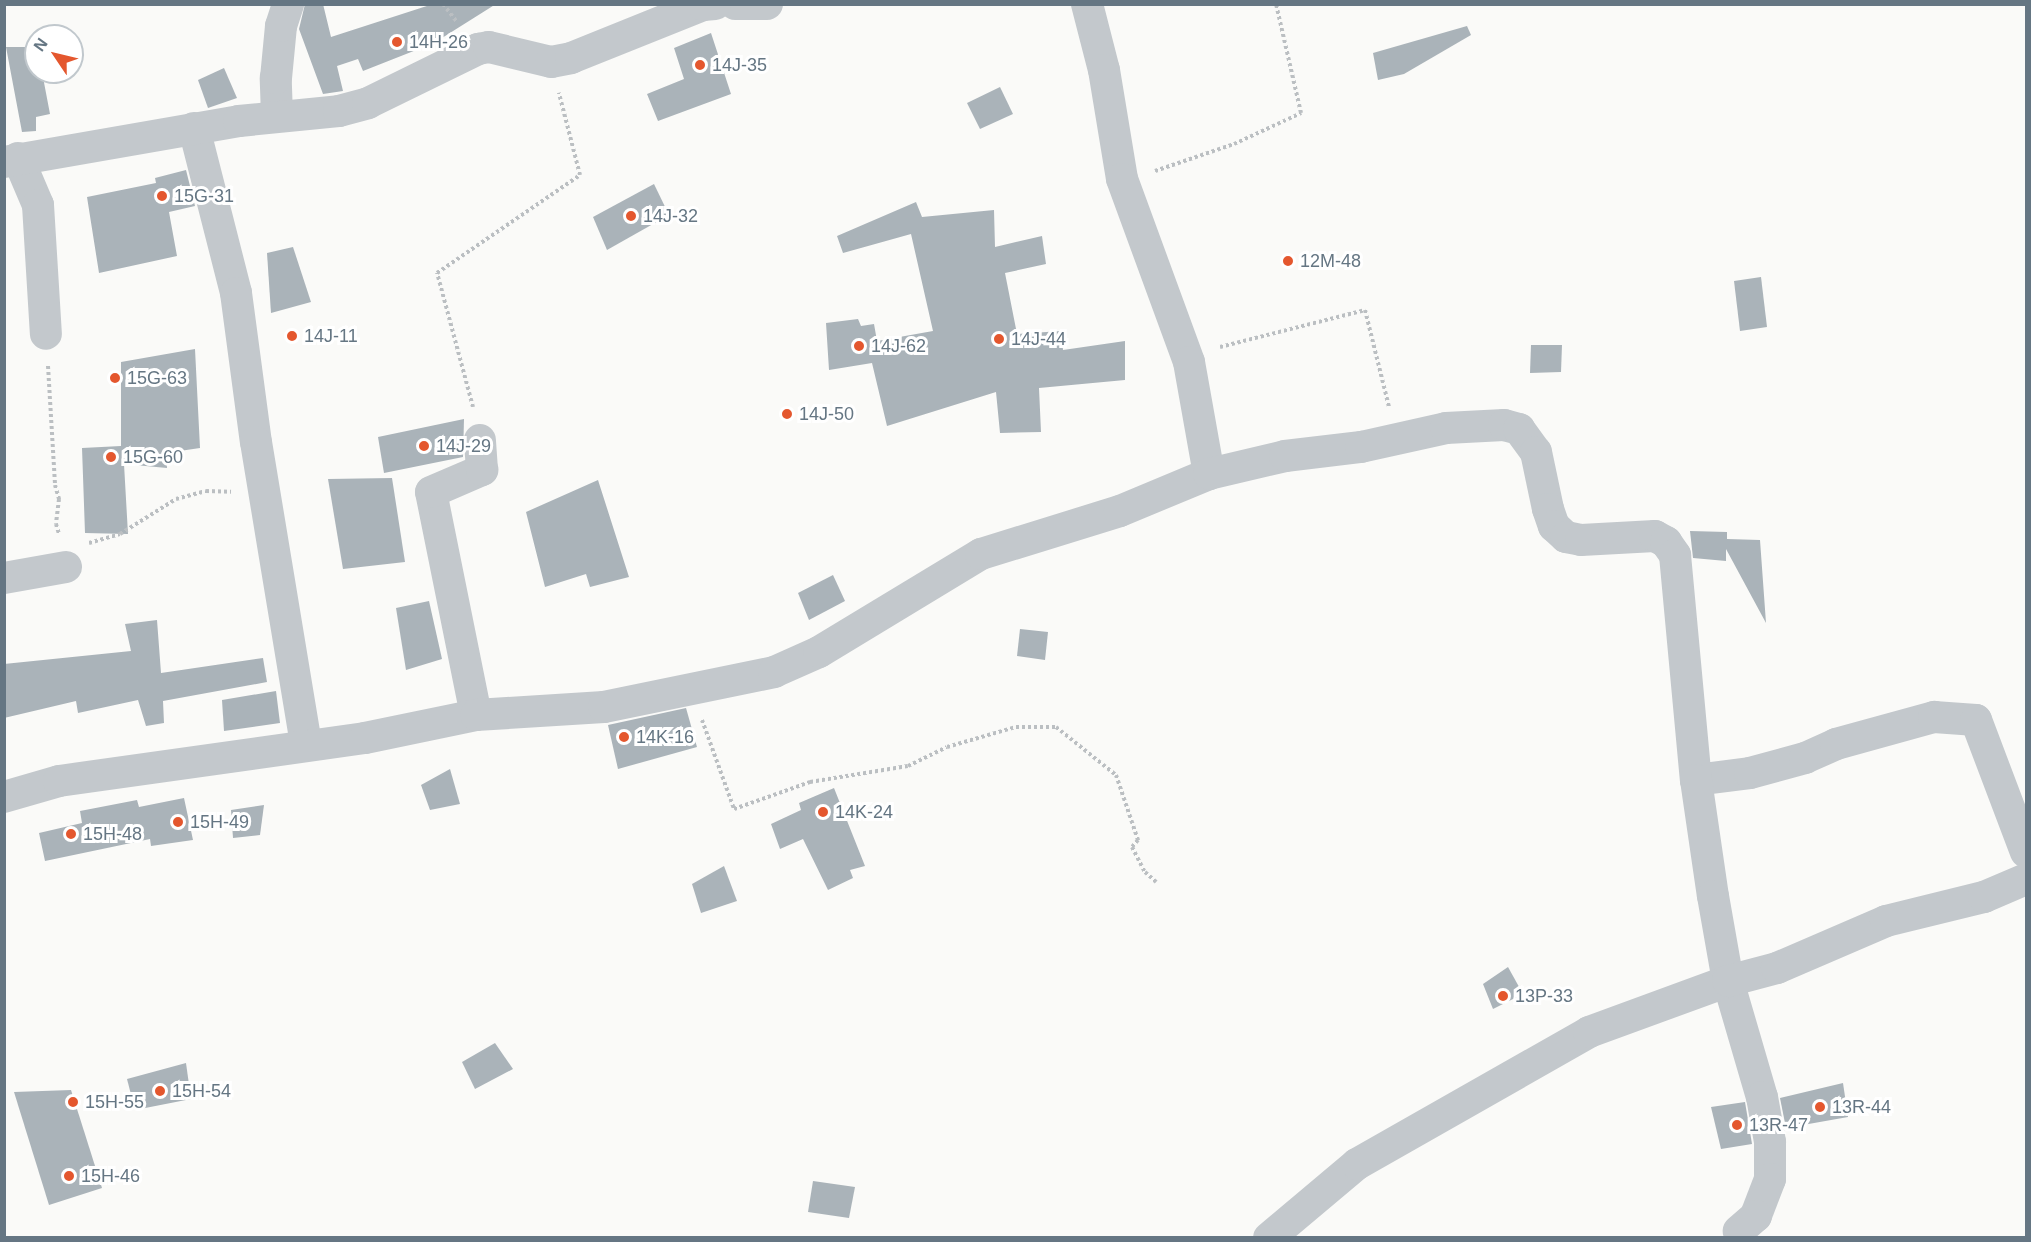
<!DOCTYPE html>
<html>
<head>
<meta charset="utf-8">
<style>
  body { margin:0 }
  #map { position:relative; width:2031px; height:1242px; overflow:hidden; background:#fafaf8; font-family:Arial,sans-serif }
  div>[style] { position:absolute }
  .building>* { inset:0; background:#aab3b9 }
  .path>* { height:4px; margin-top:-2px; transform-origin:0; background:repeating-linear-gradient(90deg,#bbbfc2 0 3px,transparent 0 6px) }
  .street>* { height:32px; margin:-16px; padding:0 16px; transform-origin:16px; border-radius:16px; background:#c3c8cc }
  .dots>* { width:16px; height:16px; translate:-50% -50%; box-sizing:border-box; border:3px solid #fff; border-radius:50% }
  span { translate:-50% -50%; white-space:nowrap; text-align:center; line-height:1.15; -webkit-text-stroke:6px #fff; paint-order:stroke }
  .poi-label { font-size:18px; color:#657683 }
  .left { translate:0 -50%; text-align:left }
  .frame { position:absolute; inset:0; border:6px solid #657683; pointer-events:none }
  .north { position:absolute; left:24px; top:24px; width:60px; height:60px; box-sizing:border-box; background:#fff; border:2px solid #c1c8cd; border-radius:50%; rotate:305deg; font-size:16px; font-weight:700; line-height:24px; text-align:center; color:#657683 }
  .north::after { content:''; display:block; margin:auto; width:21px; height:27px; background:#e4572e; clip-path:polygon(50% 0,100% 100%,50% 72%,0 100%) }
</style>
</head>
<body>
<div id="map">
  <div class="building">
    <div style="clip-path:polygon(305px 4px,323px 4px,331px 37px,433px 4px,496px 4px,434px 43px,363px 71px,358px 59px,337px 66px,343px 91px,323px 94px,299px 29px)"></div>
    <div style="clip-path:polygon(1467px 26px,1471px 35px,1404px 74px,1378px 80px,1373px 53px)"></div>
    <div style="clip-path:polygon(711px 33px,731px 94px,658px 121px,647px 94px,684px 79px,674px 48px)"></div>
    <div style="clip-path:polygon(6px 47px,36px 47px,36px 72px,42px 72px,50px 114px,36px 117px,36px 131px,22px 132px)"></div>
    <div style="clip-path:polygon(224px 68px,237px 98px,208px 108px,198px 80px)"></div>
    <div style="clip-path:polygon(1000px 87px,1013px 114px,980px 129px,967px 103px)"></div>
    <div style="clip-path:polygon(186px 170px,195px 206px,169px 212px,177px 256px,99px 273px,87px 197px,156px 183px,155px 178px)"></div>
    <div style="clip-path:polygon(654px 184px,669px 215px,607px 250px,593px 217px)"></div>
    <div style="clip-path:polygon(916px 202px,922px 217px,994px 210px,995px 247px,1042px 236px,1046px 264px,1005px 273px,1017px 334px,1061px 331px,1063px 350px,1125px 341px,1125px 380px,1039px 388px,1041px 432px,1000px 433px,996px 392px,887px 426px,872px 363px,829px 370px,826px 323px,858px 319px,861px 326px,874px 324px,877px 341px,933px 331px,911px 234px,843px 253px,837px 236px)"></div>
    <div style="clip-path:polygon(293px 247px,311px 302px,271px 313px,267px 253px)"></div>
    <div style="clip-path:polygon(1761px 277px,1767px 327px,1740px 331px,1734px 281px)"></div>
    <div style="clip-path:polygon(1531px 345px,1562px 345px,1561px 372px,1530px 373px)"></div>
    <div style="clip-path:polygon(195px 349px,200px 448px,166px 453px,167px 468px,124px 464px,128px 534px,85px 533px,82px 448px,121px 446px,121px 362px)"></div>
    <div style="clip-path:polygon(464px 419px,463px 457px,384px 473px,378px 437px)"></div>
    <div style="clip-path:polygon(392px 478px,405px 562px,343px 569px,328px 479px)"></div>
    <div style="clip-path:polygon(598px 480px,629px 577px,590px 587px,586px 574px,545px 587px,526px 512px)"></div>
    <div style="clip-path:polygon(1690px 531px,1727px 532px,1727px 539px,1760px 540px,1766px 623px,1726px 549px,1726px 561px,1693px 558px)"></div>
    <div style="clip-path:polygon(833px 575px,845px 601px,809px 620px,798px 593px)"></div>
    <div style="clip-path:polygon(429px 601px,442px 659px,406px 670px,396px 608px)"></div>
    <div style="clip-path:polygon(157px 620px,161px 673px,263px 658px,267px 682px,163px 701px,164px 723px,146px 726px,138px 700px,78px 713px,76px 701px,4px 718px,4px 664px,131px 651px,125px 624px)"></div>
    <div style="clip-path:polygon(1020px 629px,1048px 632px,1045px 660px,1017px 656px)"></div>
    <div style="clip-path:polygon(276px 691px,280px 723px,224px 731px,222px 700px)"></div>
    <div style="clip-path:polygon(686px 708px,697px 747px,618px 769px,608px 725px)"></div>
    <div style="clip-path:polygon(450px 769px,460px 804px,430px 810px,421px 785px)"></div>
    <div style="clip-path:polygon(834px 788px,865px 866px,850px 870px,853px 878px,828px 890px,803px 839px,780px 849px,771px 824px,801px 810px,799px 803px)"></div>
    <div style="clip-path:polygon(184px 798px,193px 840px,151px 846px,150px 839px,45px 861px,39px 833px,82px 823px,80px 811px,137px 800px,139px 807px)"></div>
    <div style="clip-path:polygon(264px 805px,260px 835px,233px 838px,231px 810px)"></div>
    <div style="clip-path:polygon(724px 866px,737px 901px,701px 913px,692px 884px)"></div>
    <div style="clip-path:polygon(1508px 967px,1523px 994px,1493px 1009px,1483px 984px)"></div>
    <div style="clip-path:polygon(495px 1043px,513px 1069px,475px 1089px,462px 1062px)"></div>
    <div style="clip-path:polygon(186px 1063px,191px 1099px,135px 1110px,127px 1079px)"></div>
    <div style="clip-path:polygon(1843px 1083px,1848px 1117px,1786px 1128px,1780px 1098px)"></div>
    <div style="clip-path:polygon(71px 1090px,102px 1188px,49px 1205px,14px 1092px)"></div>
    <div style="clip-path:polygon(1745px 1102px,1752px 1144px,1721px 1149px,1711px 1107px)"></div>
    <div style="clip-path:polygon(813px 1181px,855px 1187px,849px 1218px,808px 1212px)"></div>
  </div>
  <div class="path">
    <div style="left:443px;top:4px;width:23px;rotate:52deg"></div>
    <div style="left:1155px;top:171px;width:83px;rotate:-18.9deg"></div>
    <div style="left:1234px;top:144px;width:74px;rotate:-24.8deg"></div>
    <div style="left:1301px;top:113px;width:112px;rotate:-102.9deg"></div>
    <div style="left:1220px;top:347px;width:150px;rotate:-14.3deg"></div>
    <div style="left:1365px;top:310px;width:100px;rotate:76.1deg"></div>
    <div style="left:48px;top:366px;width:119px;rotate:86.6deg"></div>
    <div style="left:55px;top:485px;width:15px;rotate:74deg"></div>
    <div style="left:59px;top:499px;width:25px;rotate:97deg"></div>
    <div style="left:56px;top:524px;width:10px;rotate:73deg"></div>
    <div style="left:473px;top:407px;width:139px;rotate:-105deg"></div>
    <div style="left:437px;top:273px;width:173px;rotate:-34.4deg"></div>
    <div style="left:580px;top:175px;width:85px;rotate:-104.4deg"></div>
    <div style="left:89px;top:543px;width:32px;rotate:-16deg"></div>
    <div style="left:120px;top:534px;width:66px;rotate:-32deg"></div>
    <div style="left:176px;top:499px;width:31px;rotate:-15deg"></div>
    <div style="left:206px;top:491px;width:25px;rotate:2deg"></div>
    <div style="left:702px;top:720px;width:95px;rotate:70.2deg"></div>
    <div style="left:734px;top:809px;width:81px;rotate:-19.6deg"></div>
    <div style="left:810px;top:782px;width:99px;rotate:-9.3deg"></div>
    <div style="left:908px;top:766px;width:43px;rotate:-26deg"></div>
    <div style="left:947px;top:747px;width:72px;rotate:-16.2deg"></div>
    <div style="left:1016px;top:727px;width:40px"></div>
    <div style="left:1056px;top:727px;width:77px;rotate:38.7deg"></div>
    <div style="left:1116px;top:775px;width:69px;rotate:71.3deg"></div>
    <div style="left:1138px;top:840px;width:9px;rotate:131deg"></div>
    <div style="left:1132px;top:847px;width:28px;rotate:63deg"></div>
    <div style="left:1145px;top:872px;width:15px;rotate:42deg"></div>
  </div>
  <div class="street">
    <div style="left:735px;top:4px;width:32px"></div>
    <div style="left:1087px;top:4px;width:68px;rotate:75.6deg"></div>
    <div style="left:1104px;top:70px;width:110px;rotate:80.6deg"></div>
    <div style="left:1122px;top:179px;width:195px;rotate:69.9deg"></div>
    <div style="left:1189px;top:362px;width:114px;rotate:79.9deg"></div>
    <div style="left:277px;top:116px;width:38px;rotate:-92deg"></div>
    <div style="left:276px;top:78px;width:52px;rotate:-84.5deg"></div>
    <div style="left:281px;top:26px;width:23px;rotate:-72deg"></div>
    <div style="left:194px;top:128px;width:170px;rotate:75.7deg"></div>
    <div style="left:236px;top:293px;width:150px;rotate:82.4deg"></div>
    <div style="left:256px;top:442px;width:306px;rotate:80.6deg"></div>
    <div style="left:18px;top:158px;width:51px;rotate:66.9deg"></div>
    <div style="left:38px;top:205px;width:129px;rotate:86.5deg"></div>
    <div style="left:4px;top:162px;width:239px;rotate:-9.9deg"></div>
    <div style="left:239px;top:121px;width:100px;rotate:-5.7deg"></div>
    <div style="left:339px;top:111px;width:30px;rotate:-15deg"></div>
    <div style="left:368px;top:103px;width:123px;rotate:-26.1deg"></div>
    <div style="left:478px;top:49px;width:11px;rotate:-10deg"></div>
    <div style="left:489px;top:47px;width:64px;rotate:13.6deg"></div>
    <div style="left:551px;top:62px;width:20px;rotate:-11deg"></div>
    <div style="left:571px;top:58px;width:142px;rotate:-21.9deg"></div>
    <div style="left:703px;top:5px;width:12px;rotate:-5deg"></div>
    <div style="left:4px;top:578px;width:63px;rotate:-10.1deg"></div>
    <div style="left:476px;top:715px;width:227px;rotate:-101.4deg"></div>
    <div style="left:431px;top:492px;width:56px;rotate:-23.3deg"></div>
    <div style="left:482px;top:470px;width:30px;rotate:-94deg"></div>
    <div style="left:1696px;top:780px;width:54px;rotate:-7.4deg"></div>
    <div style="left:1750px;top:773px;width:57px;rotate:-15.3deg"></div>
    <div style="left:1805px;top:758px;width:34px;rotate:-24deg"></div>
    <div style="left:1836px;top:744px;width:102px;rotate:-15.4deg"></div>
    <div style="left:1934px;top:717px;width:42px;rotate:4.1deg"></div>
    <div style="left:1976px;top:720px;width:141px;rotate:69.3deg"></div>
    <div style="left:4px;top:797px;width:57px;rotate:-16.2deg"></div>
    <div style="left:59px;top:781px;width:309px;rotate:-8deg"></div>
    <div style="left:365px;top:738px;width:113px;rotate:-11.7deg"></div>
    <div style="left:476px;top:715px;width:128px;rotate:-3.6deg"></div>
    <div style="left:604px;top:707px;width:174px;rotate:-11.6deg"></div>
    <div style="left:774px;top:672px;width:49px;rotate:-24deg"></div>
    <div style="left:819px;top:652px;width:189px;rotate:-31.2deg"></div>
    <div style="left:981px;top:554px;width:145px;rotate:-17.2deg"></div>
    <div style="left:1120px;top:511px;width:96px;rotate:-22.6deg"></div>
    <div style="left:1209px;top:474px;width:78px;rotate:-13.3deg"></div>
    <div style="left:1285px;top:456px;width:77px;rotate:-6.8deg"></div>
    <div style="left:1361px;top:447px;width:87px;rotate:-12.6deg"></div>
    <div style="left:1446px;top:428px;width:58px;rotate:-3deg"></div>
    <div style="left:1504px;top:425px;width:16px;rotate:15deg"></div>
    <div style="left:1519px;top:429px;width:29px;rotate:54deg"></div>
    <div style="left:1536px;top:452px;width:58px;rotate:78.1deg"></div>
    <div style="left:1548px;top:509px;width:18px;rotate:71deg"></div>
    <div style="left:1554px;top:526px;width:16px;rotate:43deg"></div>
    <div style="left:1566px;top:537px;width:15px;rotate:11deg"></div>
    <div style="left:1581px;top:540px;width:74px;rotate:-3.1deg"></div>
    <div style="left:1655px;top:536px;width:13px;rotate:29deg"></div>
    <div style="left:1666px;top:542px;width:16px;rotate:55deg"></div>
    <div style="left:1675px;top:555px;width:226px;rotate:84.7deg"></div>
    <div style="left:1696px;top:780px;width:117px;rotate:81.7deg"></div>
    <div style="left:1713px;top:896px;width:86px;rotate:80deg"></div>
    <div style="left:1728px;top:981px;width:121px;rotate:73.7deg"></div>
    <div style="left:1762px;top:1097px;width:46px;rotate:79.9deg"></div>
    <div style="left:1770px;top:1142px;width:37px;rotate:90deg"></div>
    <div style="left:1770px;top:1179px;width:40px;rotate:111deg"></div>
    <div style="left:1756px;top:1216px;width:23px;rotate:139deg"></div>
    <div style="left:1269px;top:1238px;width:115px;rotate:-40.1deg"></div>
    <div style="left:1357px;top:1164px;width:267px;rotate:-29.6deg"></div>
    <div style="left:1589px;top:1032px;width:148px;rotate:-20.1deg"></div>
    <div style="left:1728px;top:981px;width:51px;rotate:-14.9deg"></div>
    <div style="left:1777px;top:968px;width:119px;rotate:-23.3deg"></div>
    <div style="left:1886px;top:921px;width:101px;rotate:-13.8deg"></div>
    <div style="left:1984px;top:897px;width:46px;rotate:-23.2deg"></div>
  </div>
  <div class="dots">
    <div style="left:397px;top:42px;background:#e4572e"></div>
    <div style="left:700px;top:65px;background:#e4572e"></div>
    <div style="left:162px;top:196px;background:#e4572e"></div>
    <div style="left:631px;top:216px;background:#e4572e"></div>
    <div style="left:1288px;top:261px;background:#e4572e"></div>
    <div style="left:292px;top:336px;background:#e4572e"></div>
    <div style="left:999px;top:339px;background:#e4572e"></div>
    <div style="left:859px;top:346px;background:#e4572e"></div>
    <div style="left:115px;top:378px;background:#e4572e"></div>
    <div style="left:787px;top:414px;background:#e4572e"></div>
    <div style="left:424px;top:446px;background:#e4572e"></div>
    <div style="left:111px;top:457px;background:#e4572e"></div>
    <div style="left:624px;top:737px;background:#e4572e"></div>
    <div style="left:823px;top:812px;background:#e4572e"></div>
    <div style="left:178px;top:822px;background:#e4572e"></div>
    <div style="left:71px;top:834px;background:#e4572e"></div>
    <div style="left:1503px;top:996px;background:#e4572e"></div>
    <div style="left:160px;top:1091px;background:#e4572e"></div>
    <div style="left:73px;top:1102px;background:#e4572e"></div>
    <div style="left:1820px;top:1107px;background:#e4572e"></div>
    <div style="left:1737px;top:1125px;background:#e4572e"></div>
    <div style="left:69px;top:1176px;background:#e4572e"></div>
  </div>
  <div class="poi-label">
    <span class="left" style="left:409px;top:42px">14H-26</span>
    <span class="left" style="left:712px;top:65px">14J-35</span>
    <span class="left" style="left:174px;top:196px">15G-31</span>
    <span class="left" style="left:643px;top:216px">14J-32</span>
    <span class="left" style="left:1300px;top:261px">12M-48</span>
    <span class="left" style="left:304px;top:336px">14J-11</span>
    <span class="left" style="left:1011px;top:339px">14J-44</span>
    <span class="left" style="left:871px;top:346px">14J-62</span>
    <span class="left" style="left:127px;top:378px">15G-63</span>
    <span class="left" style="left:799px;top:414px">14J-50</span>
    <span class="left" style="left:436px;top:446px">14J-29</span>
    <span class="left" style="left:123px;top:457px">15G-60</span>
    <span class="left" style="left:636px;top:737px">14K-16</span>
    <span class="left" style="left:835px;top:812px">14K-24</span>
    <span class="left" style="left:190px;top:822px">15H-49</span>
    <span class="left" style="left:83px;top:834px">15H-48</span>
    <span class="left" style="left:1515px;top:996px">13P-33</span>
    <span class="left" style="left:172px;top:1091px">15H-54</span>
    <span class="left" style="left:85px;top:1102px">15H-55</span>
    <span class="left" style="left:1832px;top:1107px">13R-44</span>
    <span class="left" style="left:1749px;top:1125px">13R-47</span>
    <span class="left" style="left:81px;top:1176px">15H-46</span>
  </div>
  <div class="frame"></div>
  <div class="north">N</div>
</div>
</body>
</html>
